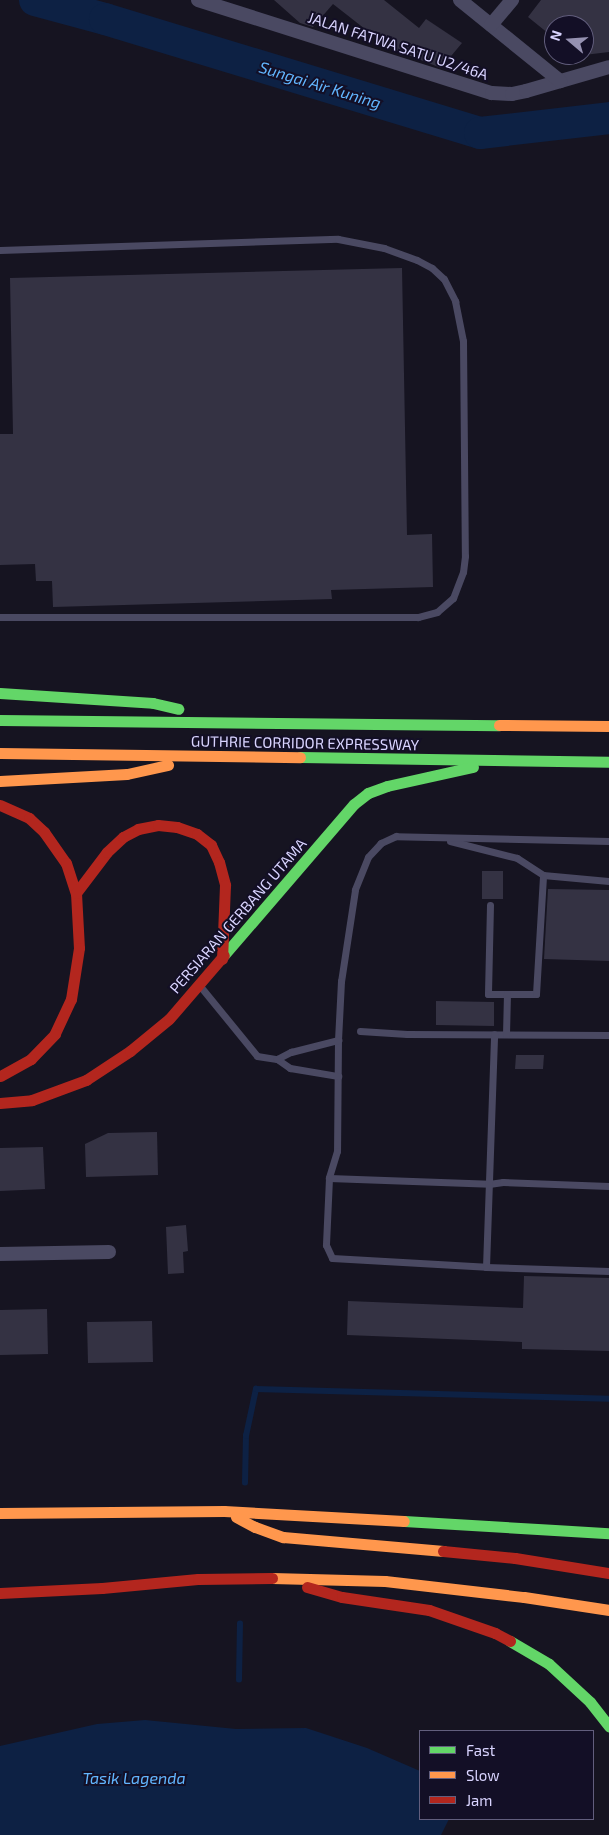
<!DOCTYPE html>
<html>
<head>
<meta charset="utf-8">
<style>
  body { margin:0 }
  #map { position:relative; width:609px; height:1835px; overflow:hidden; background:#161421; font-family:"Exo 2",sans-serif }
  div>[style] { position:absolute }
  .water>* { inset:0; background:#0d2144 }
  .stream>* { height:5.5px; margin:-2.75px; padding:0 2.75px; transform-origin:2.75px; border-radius:2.75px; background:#0d2144 }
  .river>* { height:32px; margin:-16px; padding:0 16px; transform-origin:16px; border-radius:16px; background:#0d2144 }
  .building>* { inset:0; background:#343243 }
  .lane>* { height:7px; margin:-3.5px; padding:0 3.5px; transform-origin:3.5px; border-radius:3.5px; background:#4a4962 }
  .street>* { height:14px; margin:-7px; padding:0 7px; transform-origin:7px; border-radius:7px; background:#4a4962 }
  .fast>* { height:11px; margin:-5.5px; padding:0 5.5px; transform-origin:5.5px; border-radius:5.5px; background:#63d668 }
  .slow>* { height:11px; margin:-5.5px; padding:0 5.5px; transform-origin:5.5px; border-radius:5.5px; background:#ff974d }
  .jam>* { height:11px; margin:-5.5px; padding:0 5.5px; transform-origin:5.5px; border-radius:5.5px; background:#b3261e }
  span { translate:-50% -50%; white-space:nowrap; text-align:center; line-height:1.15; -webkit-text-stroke:4px #130f26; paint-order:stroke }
  .street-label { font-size:15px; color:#d9d4ff }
  .water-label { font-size:16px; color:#62b6ff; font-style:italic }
  .legend { position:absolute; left:419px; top:1730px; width:175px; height:90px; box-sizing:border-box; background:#130f26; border:1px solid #625e7d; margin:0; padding:6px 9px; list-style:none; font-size:15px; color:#d9d4ff }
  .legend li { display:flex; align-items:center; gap:10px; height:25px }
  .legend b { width:25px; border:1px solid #625e7d }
  .north { position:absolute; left:544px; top:15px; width:50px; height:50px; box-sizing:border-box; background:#130f26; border:1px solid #625e7d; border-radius:50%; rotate:288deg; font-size:14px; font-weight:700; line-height:20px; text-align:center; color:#d9d4ff }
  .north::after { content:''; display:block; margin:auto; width:18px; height:22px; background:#9591b1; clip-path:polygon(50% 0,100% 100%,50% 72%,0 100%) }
</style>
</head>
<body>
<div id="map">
  <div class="water">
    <div style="clip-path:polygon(145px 1720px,236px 1729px,306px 1728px,367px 1748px,420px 1771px,420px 1819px,449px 1819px,441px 1835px,0 1835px,0 1746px,97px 1724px)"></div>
  </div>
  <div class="stream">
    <div style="left:245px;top:1483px;width:47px;rotate:-88.8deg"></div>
    <div style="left:246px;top:1436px;width:48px;rotate:-78deg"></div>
    <div style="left:256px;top:1389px;width:353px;rotate:1.6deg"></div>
    <div style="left:239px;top:1680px;width:56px;rotate:-89deg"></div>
  </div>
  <div class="river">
    <div style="left:35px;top:0;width:73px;rotate:15.2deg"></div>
    <div style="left:105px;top:19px;width:392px;rotate:16.9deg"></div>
    <div style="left:480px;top:133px;width:130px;rotate:-6.6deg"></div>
  </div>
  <div class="building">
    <div style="clip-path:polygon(274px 0,384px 0,419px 28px,426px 19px,462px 43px,441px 68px,388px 47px,333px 4px,313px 27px,300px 23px)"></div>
    <div style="clip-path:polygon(541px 0,609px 0,609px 52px,584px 55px,584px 25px,554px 25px,554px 38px,528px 17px)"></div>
    <div style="clip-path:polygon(402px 268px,407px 535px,432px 534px,433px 587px,331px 590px,332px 599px,53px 607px,52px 581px,36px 581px,35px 564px,0 565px,0 434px,13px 434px,10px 278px)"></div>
    <div style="clip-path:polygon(482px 871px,503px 871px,503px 899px,482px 899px)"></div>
    <div style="clip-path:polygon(548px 889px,609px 890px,609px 961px,544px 959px)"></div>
    <div style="clip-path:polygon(436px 1001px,494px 1002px,494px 1026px,436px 1025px)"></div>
    <div style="clip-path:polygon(516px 1055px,544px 1055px,543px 1069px,515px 1069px)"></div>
    <div style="clip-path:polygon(157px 1132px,158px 1175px,86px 1177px,85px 1144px,108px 1133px)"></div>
    <div style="clip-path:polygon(43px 1147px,45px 1189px,0 1191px,0 1148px)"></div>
    <div style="clip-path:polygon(186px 1225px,188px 1251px,183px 1252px,184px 1273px,168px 1274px,166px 1227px)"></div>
    <div style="clip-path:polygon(524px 1276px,609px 1278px,609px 1351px,522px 1349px,522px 1342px,347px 1335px,348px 1301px,523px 1308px)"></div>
    <div style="clip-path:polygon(47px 1309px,48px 1354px,0 1355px,0 1310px)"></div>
    <div style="clip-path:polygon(152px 1321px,153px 1362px,88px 1363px,87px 1322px)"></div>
  </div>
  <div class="lane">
    <div style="left:0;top:250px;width:338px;rotate:-1.9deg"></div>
    <div style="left:338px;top:239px;width:47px;rotate:11.1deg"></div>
    <div style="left:384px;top:248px;width:35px;rotate:20deg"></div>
    <div style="left:417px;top:260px;width:17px;rotate:28deg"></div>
    <div style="left:432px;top:268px;width:16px;rotate:43deg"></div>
    <div style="left:444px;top:279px;width:25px;rotate:63deg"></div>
    <div style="left:455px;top:301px;width:41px;rotate:78.7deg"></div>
    <div style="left:463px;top:341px;width:215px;rotate:89.5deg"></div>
    <div style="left:465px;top:556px;width:16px;rotate:97deg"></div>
    <div style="left:463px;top:572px;width:28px;rotate:111deg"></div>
    <div style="left:453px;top:598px;width:21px;rotate:139deg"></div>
    <div style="left:437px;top:612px;width:20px;rotate:165deg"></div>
    <div style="left:418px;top:617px;width:418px;rotate:180deg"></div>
    <div style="left:450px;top:841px;width:69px;rotate:14.2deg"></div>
    <div style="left:517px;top:858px;width:31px;rotate:33deg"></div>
    <div style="left:543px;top:875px;width:66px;rotate:5.2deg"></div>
    <div style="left:609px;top:841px;width:213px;rotate:-178.7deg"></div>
    <div style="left:396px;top:836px;width:17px;rotate:155deg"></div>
    <div style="left:381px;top:843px;width:19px;rotate:133deg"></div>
    <div style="left:368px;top:857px;width:35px;rotate:112deg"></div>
    <div style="left:355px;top:890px;width:92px;rotate:98.7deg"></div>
    <div style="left:341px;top:981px;width:59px;rotate:92.9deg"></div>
    <div style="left:338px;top:1040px;width:111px;rotate:90.5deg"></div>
    <div style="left:337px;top:1151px;width:28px;rotate:107deg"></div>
    <div style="left:329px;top:1178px;width:67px;rotate:92.6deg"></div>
    <div style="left:326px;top:1245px;width:14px;rotate:65deg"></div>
    <div style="left:332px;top:1258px;width:154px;rotate:3.3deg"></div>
    <div style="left:486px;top:1267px;width:123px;rotate:1.9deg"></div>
    <div style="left:490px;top:905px;width:89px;rotate:91.3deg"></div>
    <div style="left:488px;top:994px;width:48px"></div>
    <div style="left:536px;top:994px;width:119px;rotate:-86.6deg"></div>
    <div style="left:200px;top:986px;width:90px;rotate:50.8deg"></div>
    <div style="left:257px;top:1056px;width:20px;rotate:9deg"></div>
    <div style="left:277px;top:1059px;width:16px;rotate:35deg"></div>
    <div style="left:290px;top:1068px;width:49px;rotate:9.5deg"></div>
    <div style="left:360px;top:1031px;width:47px;rotate:3.7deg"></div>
    <div style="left:407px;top:1034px;width:202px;rotate:0.3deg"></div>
    <div style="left:506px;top:1034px;width:40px;rotate:-88.6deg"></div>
    <div style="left:277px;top:1059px;width:16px;rotate:-27deg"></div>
    <div style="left:291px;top:1052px;width:49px;rotate:-14.3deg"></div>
    <div style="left:329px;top:1178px;width:160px;rotate:2.1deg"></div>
    <div style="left:489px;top:1184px;width:14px;rotate:-8deg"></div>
    <div style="left:503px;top:1182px;width:106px;rotate:2.2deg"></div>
    <div style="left:486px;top:1267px;width:233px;rotate:-88deg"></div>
  </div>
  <div class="street">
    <div style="left:198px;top:0;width:308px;rotate:17.6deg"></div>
    <div style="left:492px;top:93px;width:20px;rotate:3deg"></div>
    <div style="left:512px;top:94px;width:14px;rotate:-12deg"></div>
    <div style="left:526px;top:91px;width:86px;rotate:-16.1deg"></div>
    <div style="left:460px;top:0;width:129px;rotate:39deg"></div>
    <div style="left:491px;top:25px;width:33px;rotate:-50deg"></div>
    <div style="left:0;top:1254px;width:109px;rotate:-1.1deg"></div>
  </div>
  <div class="fast">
    <div style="left:0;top:693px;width:153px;rotate:3.7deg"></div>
    <div style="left:153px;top:703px;width:26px;rotate:13deg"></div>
    <div style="left:0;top:720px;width:499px;rotate:0.6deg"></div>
    <div style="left:300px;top:757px;width:309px;rotate:0.9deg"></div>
    <div style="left:224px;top:955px;width:199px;rotate:-49.3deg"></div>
    <div style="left:354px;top:804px;width:18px;rotate:-38deg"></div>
    <div style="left:368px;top:793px;width:20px;rotate:-20deg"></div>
    <div style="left:387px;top:786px;width:88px;rotate:-12.5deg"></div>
    <div style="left:404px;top:1521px;width:205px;rotate:3.4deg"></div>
    <div style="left:510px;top:1641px;width:45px;rotate:30.5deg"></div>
    <div style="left:549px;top:1664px;width:56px;rotate:42.8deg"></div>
    <div style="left:590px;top:1702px;width:31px;rotate:52deg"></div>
  </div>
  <div class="slow">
    <div style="left:499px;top:725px;width:110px;rotate:0.5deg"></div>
    <div style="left:0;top:753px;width:300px;rotate:0.8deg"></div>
    <div style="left:0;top:781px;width:127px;rotate:-3.2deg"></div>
    <div style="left:127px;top:774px;width:42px;rotate:-12.4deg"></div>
    <div style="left:0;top:1513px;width:224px;rotate:-0.5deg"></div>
    <div style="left:224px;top:1511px;width:180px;rotate:3.2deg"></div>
    <div style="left:236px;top:1517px;width:21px;rotate:28deg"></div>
    <div style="left:255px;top:1527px;width:30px;rotate:20deg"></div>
    <div style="left:283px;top:1537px;width:161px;rotate:5deg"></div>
    <div style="left:272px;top:1578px;width:113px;rotate:1.5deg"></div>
    <div style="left:385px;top:1581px;width:140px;rotate:6.6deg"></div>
    <div style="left:524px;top:1597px;width:86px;rotate:8.7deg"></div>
  </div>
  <div class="jam">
    <div style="left:0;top:805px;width:32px;rotate:24deg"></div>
    <div style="left:29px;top:818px;width:21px;rotate:43deg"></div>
    <div style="left:44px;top:832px;width:38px;rotate:55deg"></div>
    <div style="left:66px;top:863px;width:32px;rotate:72deg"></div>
    <div style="left:76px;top:893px;width:55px;rotate:86.9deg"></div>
    <div style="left:79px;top:948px;width:52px;rotate:98.9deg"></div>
    <div style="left:71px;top:999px;width:38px;rotate:115deg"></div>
    <div style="left:55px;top:1034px;width:35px;rotate:134deg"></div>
    <div style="left:31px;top:1059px;width:35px;rotate:151deg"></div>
    <div style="left:76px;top:893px;width:51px;rotate:-52.9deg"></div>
    <div style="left:107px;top:852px;width:22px;rotate:-43deg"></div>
    <div style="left:123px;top:837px;width:17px;rotate:-28deg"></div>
    <div style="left:138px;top:829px;width:20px;rotate:-11deg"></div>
    <div style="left:158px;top:825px;width:19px;rotate:6deg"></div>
    <div style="left:177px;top:827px;width:21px;rotate:19deg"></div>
    <div style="left:197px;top:834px;width:18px;rotate:38deg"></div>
    <div style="left:211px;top:845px;width:19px;rotate:65deg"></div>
    <div style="left:219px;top:862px;width:24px;rotate:75deg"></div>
    <div style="left:225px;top:885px;width:74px;rotate:92.3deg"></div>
    <div style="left:0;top:1103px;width:32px;rotate:-5deg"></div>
    <div style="left:32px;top:1100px;width:58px;rotate:-20.3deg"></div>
    <div style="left:86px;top:1080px;width:53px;rotate:-33.4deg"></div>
    <div style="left:130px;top:1051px;width:50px;rotate:-39.4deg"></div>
    <div style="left:169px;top:1019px;width:84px;rotate:-49.3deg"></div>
    <div style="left:443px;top:1551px;width:72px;rotate:5.6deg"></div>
    <div style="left:515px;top:1558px;width:95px;rotate:9.1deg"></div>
    <div style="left:307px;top:1587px;width:36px;rotate:16deg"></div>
    <div style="left:342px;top:1597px;width:88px;rotate:8.5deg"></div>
    <div style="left:429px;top:1610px;width:70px;rotate:19.2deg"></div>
    <div style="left:495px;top:1633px;width:17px;rotate:28deg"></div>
    <div style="left:0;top:1593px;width:102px;rotate:-2.8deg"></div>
    <div style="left:102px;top:1588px;width:96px;rotate:-5.4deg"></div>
    <div style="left:198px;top:1579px;width:74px;rotate:-0.8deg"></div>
  </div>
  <div class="street-label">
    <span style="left:398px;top:46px;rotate:18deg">JALAN FATWA SATU U2/46A</span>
    <span style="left:305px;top:743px;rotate:1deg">GUTHRIE CORRIDOR EXPRESSWAY</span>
    <span style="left:238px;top:916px;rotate:-49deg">PERSIARAN GERBANG UTAMA</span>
  </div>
  <div class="water-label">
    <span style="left:320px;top:85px;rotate:17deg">Sungai Air Kuning</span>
    <span style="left:134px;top:1778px">Tasik Lagenda</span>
  </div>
  <ul class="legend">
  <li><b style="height:6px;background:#63d668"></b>Fast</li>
  <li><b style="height:6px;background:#ff974d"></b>Slow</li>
  <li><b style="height:6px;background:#b3261e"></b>Jam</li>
  </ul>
  <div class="north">N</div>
</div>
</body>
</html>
